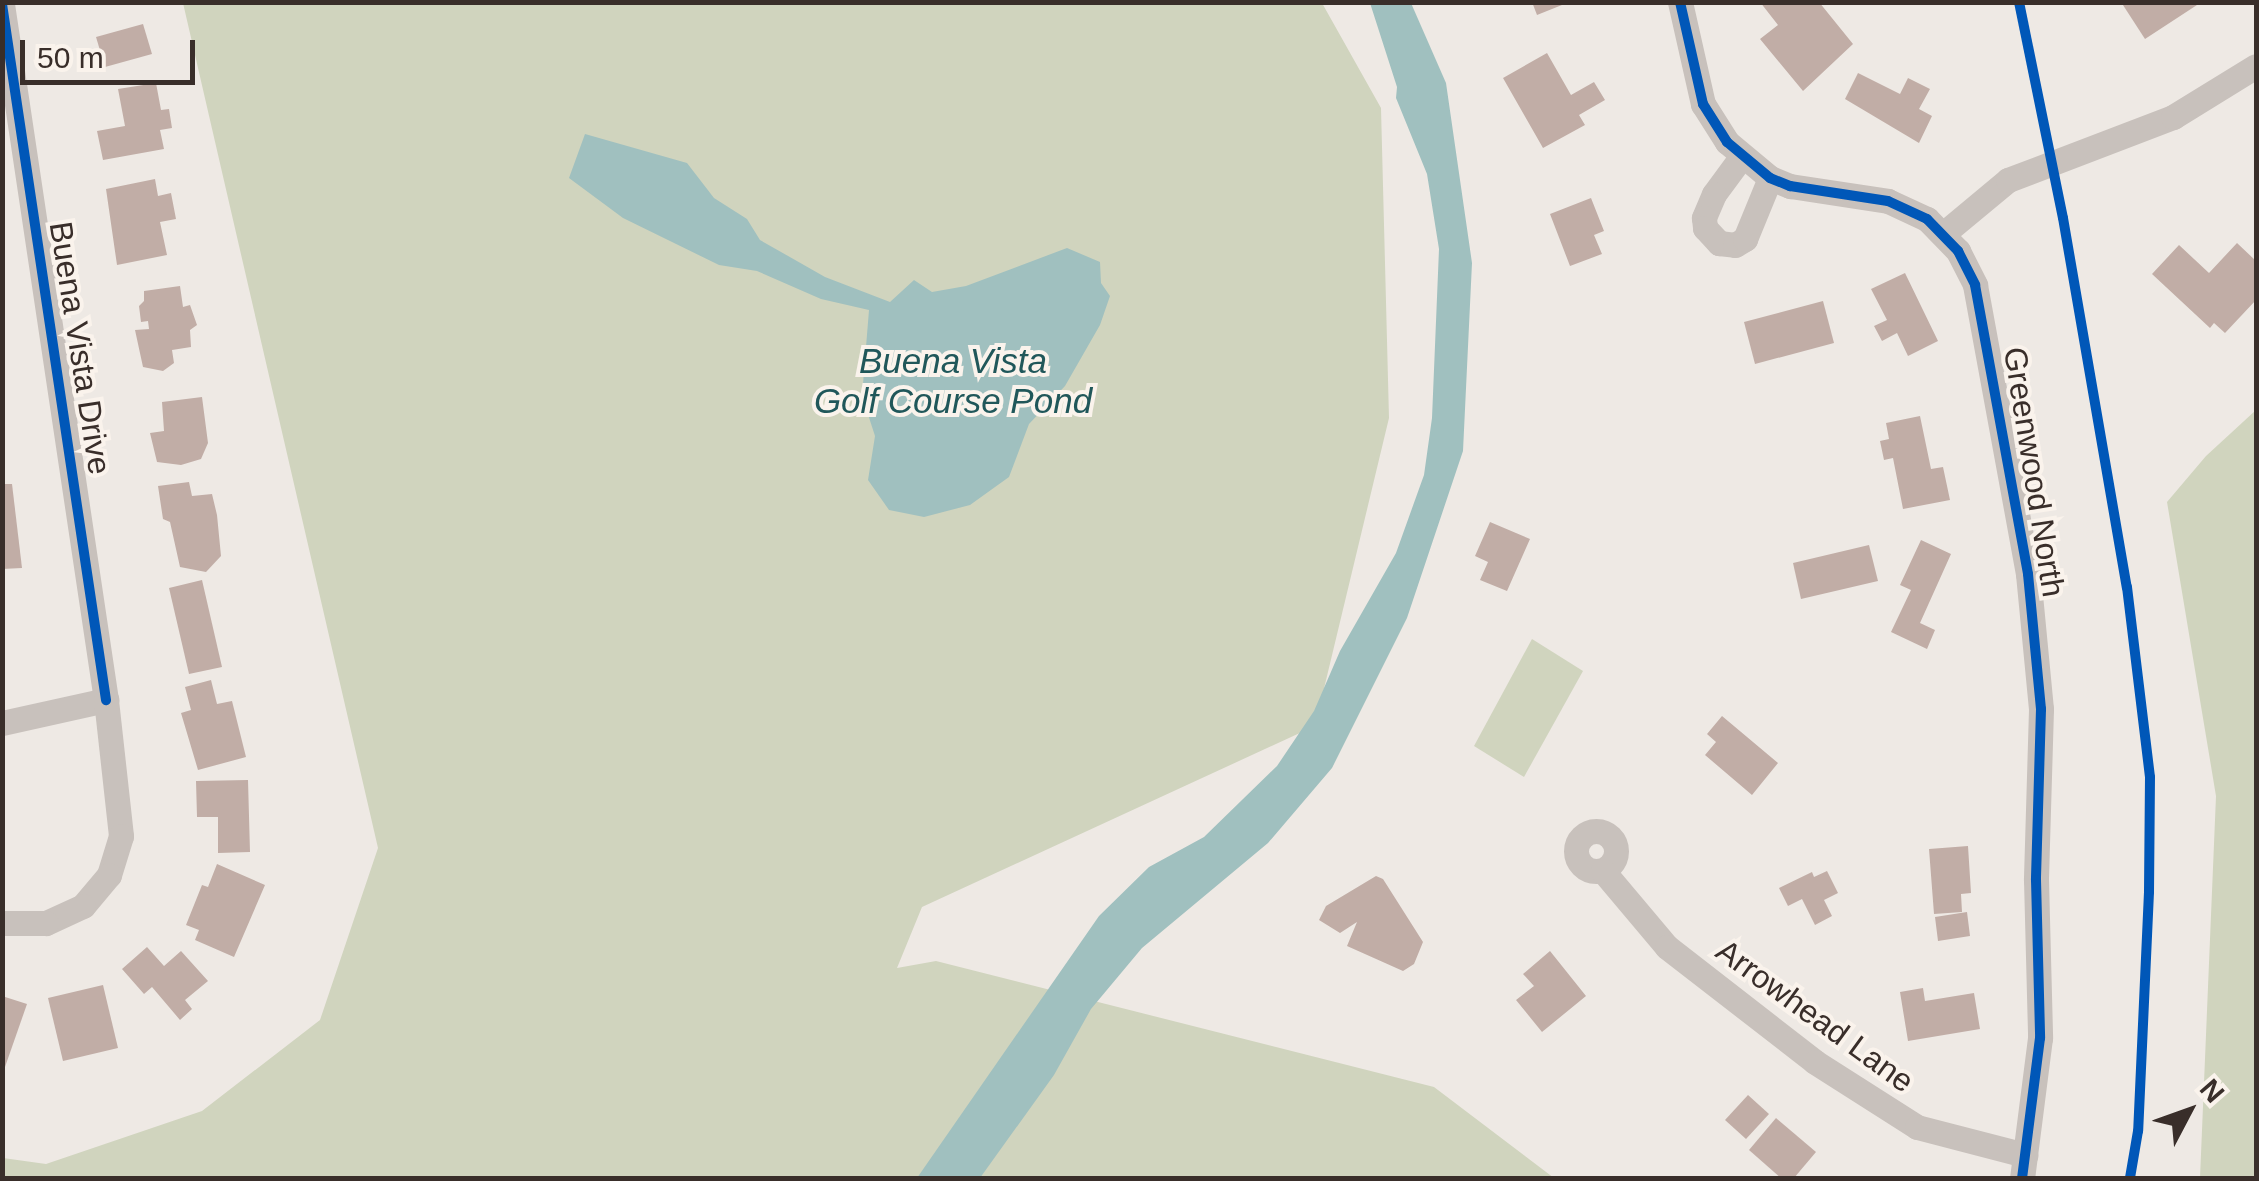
<!DOCTYPE html>
<html>
<head>
<meta charset="utf-8">
<style>
  body { margin:0 }
  #map { position:relative; width:2259px; height:1181px; overflow:hidden; background:#eee9e4; font-family:Helvetica,sans-serif }
  div>[style] { position:absolute }
  .green>* { inset:0; background:#d0d4be }
  .water>* { inset:0; background:#a0c0bf }
  .building>* { inset:0; background:#c1ada6 }
  .street>* { height:25px; margin:-12.5px; padding:0 12.5px; transform-origin:12.5px; border-radius:12.5px; background:#c8c1bc }
  .street>.ring { margin:-12.5px; padding:0; box-sizing:content-box; background:none; border:25px solid #c8c1bc; border-radius:50% }
  .cycleway>* { height:10px; margin:-5px; padding:0 5px; transform-origin:5px; border-radius:5px; background:#0057b8 }
  span { translate:-50% -50%; white-space:nowrap; text-align:center; line-height:1.15; -webkit-text-stroke:8px #faf3ec; paint-order:stroke }
  .street-label { font-size:32px; color:#392e2a }
  .water-label { font-size:35px; color:#20575a; font-style:italic }
  .frame { position:absolute; inset:0; border:5px solid #392e2a; pointer-events:none }
  .north { position:absolute; left:2139px; top:1061px; width:100px; height:100px; -webkit-text-stroke:8px #faf3ec; paint-order:stroke; rotate:49deg; font-size:28px; font-weight:700; line-height:40px; text-align:center; color:#392e2a }
  .north::after { content:''; display:block; margin:auto; width:35px; height:45px; background:#392e2a; clip-path:polygon(50% 0,100% 100%,50% 72%,0 100%) }
  .scale { position:absolute; left:20px; top:40px; width:175px; height:45px; box-sizing:border-box; border:5px solid #392e2a; border-top:0; padding-left:12px; font-size:30px; line-height:35px; white-space:nowrap; color:#392e2a; -webkit-text-stroke:8px #faf3ec; paint-order:stroke }
</style>
</head>
<body>
<div id="map">
  <div class="green">
    <div style="clip-path:polygon(183px 3px,1322px 3px,1381px 108px,1389px 418px,1315px 726px,922px 907px,897px 968px,936px 961px,1434px 1087px,1554px 1178px,3px 1178px,3px 1158px,46px 1164px,202px 1111px,320px 1020px,378px 848px)"></div>
    <div style="clip-path:polygon(2256px 410px,2256px 1178px,2200px 1178px,2216px 796px,2167px 502px,2206px 456px)"></div>
    <div style="clip-path:polygon(1532px 639px,1583px 671px,1524px 777px,1474px 746px)"></div>
  </div>
  <div class="water">
    <div style="clip-path:polygon(1370px 3px,1411px 3px,1446px 83px,1472px 263px,1463px 451px,1407px 618px,1332px 768px,1268px 843px,1142px 948px,1091px 1009px,1054px 1075px,980px 1178px,917px 1178px,1099px 916px,1149px 867px,1204px 837px,1277px 766px,1314px 711px,1340px 651px,1396px 553px,1424px 475px,1432px 418px,1439px 249px,1427px 174px,1396px 98px,1397px 87px)"></div>
    <div style="clip-path:polygon(585px 134px,687px 163px,714px 198px,747px 219px,760px 240px,825px 277px,890px 302px,914px 280px,932px 292px,966px 286px,1067px 248px,1100px 262px,1101px 283px,1110px 296px,1100px 325px,1065px 386px,1029px 424px,1009px 477px,970px 505px,924px 517px,889px 510px,868px 480px,875px 436px,862px 396px,869px 310px,821px 299px,757px 271px,719px 265px,623px 218px,569px 178px)"></div>
  </div>
  <div class="building">
    <div style="clip-path:polygon(1532px 2px,1567px 2px,1567px 3px,1537px 15px)"></div>
    <div style="clip-path:polygon(1760px 2px,1819px 2px,1853px 44px,1803px 91px,1760px 39px,1778px 25px)"></div>
    <div style="clip-path:polygon(2121px 2px,2196px 2px,2197px 5px,2145px 39px)"></div>
    <div style="clip-path:polygon(143px 24px,152px 54px,105px 67px,96px 37px)"></div>
    <div style="clip-path:polygon(1547px 53px,1571px 95px,1594px 82px,1605px 100px,1579px 115px,1585px 125px,1543px 148px,1503px 78px)"></div>
    <div style="clip-path:polygon(1858px 73px,1900px 94px,1908px 78px,1930px 89px,1919px 109px,1932px 116px,1919px 143px,1845px 99px)"></div>
    <div style="clip-path:polygon(156px 83px,161px 110px,169px 109px,172px 128px,160px 130px,164px 149px,103px 160px,97px 131px,125px 126px,118px 89px)"></div>
    <div style="clip-path:polygon(155px 179px,158px 196px,171px 193px,176px 219px,160px 222px,167px 255px,117px 265px,106px 189px)"></div>
    <div style="clip-path:polygon(1591px 198px,1604px 231px,1594px 235px,1602px 254px,1570px 266px,1550px 214px)"></div>
    <div style="clip-path:polygon(2237px 243px,2256px 261px,2256px 300px,2225px 333px,2214px 323px,2210px 328px,2152px 274px,2179px 245px,2209px 273px)"></div>
    <div style="clip-path:polygon(1905px 273px,1938px 341px,1908px 356px,1897px 333px,1882px 341px,1874px 326px,1887px 320px,1871px 289px)"></div>
    <div style="clip-path:polygon(180px 286px,183px 307px,190px 305px,197px 325px,190px 330px,191px 347px,172px 350px,174px 363px,163px 371px,143px 367px,135px 330px,149px 329px,148px 321px,141px 322px,139px 306px,144px 301px,144px 291px)"></div>
    <div style="clip-path:polygon(1823px 301px,1834px 343px,1755px 364px,1744px 322px)"></div>
    <div style="clip-path:polygon(202px 397px,208px 443px,201px 459px,181px 465px,157px 462px,150px 433px,164px 431px,162px 402px)"></div>
    <div style="clip-path:polygon(1920px 416px,1931px 469px,1943px 467px,1950px 500px,1903px 509px,1893px 458px,1884px 460px,1880px 441px,1889px 439px,1886px 423px)"></div>
    <div style="clip-path:polygon(189px 482px,192px 496px,212px 494px,217px 515px,221px 556px,206px 572px,180px 567px,170px 522px,163px 519px,158px 486px)"></div>
    <div style="clip-path:polygon(2px 484px,12px 484px,22px 568px,2px 569px)"></div>
    <div style="clip-path:polygon(1490px 522px,1530px 539px,1507px 591px,1480px 580px,1488px 562px,1475px 556px)"></div>
    <div style="clip-path:polygon(1921px 540px,1951px 554px,1920px 623px,1935px 630px,1927px 649px,1891px 632px,1911px 590px,1900px 585px)"></div>
    <div style="clip-path:polygon(1869px 545px,1878px 581px,1801px 599px,1793px 563px)"></div>
    <div style="clip-path:polygon(202px 580px,222px 667px,189px 674px,169px 588px)"></div>
    <div style="clip-path:polygon(211px 680px,217px 704px,232px 701px,246px 757px,198px 770px,181px 713px,191px 710px,185px 687px)"></div>
    <div style="clip-path:polygon(1722px 716px,1778px 763px,1752px 795px,1705px 755px,1716px 742px,1707px 734px)"></div>
    <div style="clip-path:polygon(248px 780px,250px 852px,218px 853px,218px 817px,197px 817px,196px 781px)"></div>
    <div style="clip-path:polygon(1968px 846px,1971px 893px,1961px 894px,1962px 912px,1934px 914px,1929px 849px)"></div>
    <div style="clip-path:polygon(217px 864px,265px 885px,234px 957px,195px 940px,199px 930px,186px 925px,202px 885px,208px 887px)"></div>
    <div style="clip-path:polygon(1827px 871px,1838px 893px,1824px 900px,1832px 916px,1815px 925px,1802px 899px,1788px 906px,1779px 888px,1812px 872px,1814px 877px)"></div>
    <div style="clip-path:polygon(1376px 876px,1383px 879px,1423px 942px,1414px 964px,1403px 971px,1347px 946px,1357px 922px,1340px 933px,1319px 920px,1326px 906px)"></div>
    <div style="clip-path:polygon(1967px 912px,1970px 936px,1938px 941px,1935px 917px)"></div>
    <div style="clip-path:polygon(147px 947px,164px 966px,181px 951px,208px 981px,185px 1000px,192px 1009px,180px 1020px,152px 987px,144px 994px,122px 969px)"></div>
    <div style="clip-path:polygon(1550px 951px,1586px 996px,1542px 1032px,1516px 1000px,1534px 986px,1523px 974px)"></div>
    <div style="clip-path:polygon(103px 985px,118px 1048px,63px 1061px,48px 998px)"></div>
    <div style="clip-path:polygon(1923px 988px,1925px 1001px,1974px 993px,1980px 1029px,1908px 1041px,1900px 992px)"></div>
    <div style="clip-path:polygon(2px 996px,27px 1004px,5px 1067px,2px 1066px)"></div>
    <div style="clip-path:polygon(1748px 1095px,1769px 1114px,1746px 1139px,1725px 1120px)"></div>
    <div style="clip-path:polygon(1776px 1118px,1816px 1152px,1794px 1178px,1781px 1178px,1749px 1150px)"></div>
  </div>
  <div class="street">
    <div style="left:1680px;top:2px;width:105px;rotate:77.3deg"></div>
    <div style="left:1703px;top:104px;width:45px;rotate:57.7deg"></div>
    <div style="left:1727px;top:142px;width:56px;rotate:39.9deg"></div>
    <div style="left:1770px;top:178px;width:22px;rotate:22deg"></div>
    <div style="left:1790px;top:186px;width:99px;rotate:8.7deg"></div>
    <div style="left:1888px;top:201px;width:43px;rotate:24.8deg"></div>
    <div style="left:1927px;top:219px;width:45px;rotate:45.9deg"></div>
    <div style="left:1958px;top:251px;width:38px;rotate:63deg"></div>
    <div style="left:1975px;top:285px;width:294px;rotate:79.6deg"></div>
    <div style="left:2028px;top:574px;width:136px;rotate:84.5deg"></div>
    <div style="left:2041px;top:709px;width:171px;rotate:91.7deg"></div>
    <div style="left:2036px;top:880px;width:158px;rotate:88.5deg"></div>
    <div style="left:2040px;top:1038px;width:141px;rotate:97.3deg"></div>
    <div style="left:2px;top:4px;width:704px;rotate:81.5deg"></div>
    <div style="left:1742px;top:156px;width:47px;rotate:126.4deg"></div>
    <div style="left:1714px;top:194px;width:26px;rotate:113deg"></div>
    <div style="left:1704px;top:218px;width:10px;rotate:84deg"></div>
    <div style="left:1705px;top:228px;width:21px;rotate:47deg"></div>
    <div style="left:1719px;top:243px;width:16px;rotate:7deg"></div>
    <div style="left:1735px;top:245px;width:12px;rotate:-31deg"></div>
    <div style="left:1745px;top:239px;width:66px;rotate:-67.7deg"></div>
    <div style="left:1943px;top:234px;width:85px;rotate:-39.7deg"></div>
    <div style="left:2008px;top:180px;width:177px;rotate:-20.9deg"></div>
    <div style="left:2173px;top:117px;width:97px;rotate:-31.6deg"></div>
    <div style="left:2px;top:723px;width:107px;rotate:-12.5deg"></div>
    <div style="left:106px;top:700px;width:137px;rotate:83.7deg"></div>
    <div style="left:121px;top:836px;width:41px;rotate:107.1deg"></div>
    <div style="left:109px;top:875px;width:40px;rotate:130deg"></div>
    <div style="left:83px;top:906px;width:41px;rotate:155.3deg"></div>
    <div style="left:46px;top:923px;width:44px;rotate:180deg"></div>
    <div class="ring" style="left:1576px;top:831px;width:15px;height:15px"></div>
    <div style="left:1603px;top:871px;width:99px;rotate:49.9deg"></div>
    <div style="left:1667px;top:947px;width:187px;rotate:37.8deg"></div>
    <div style="left:1815px;top:1062px;width:121px;rotate:32.5deg"></div>
    <div style="left:1917px;top:1127px;width:112px;rotate:14.5deg"></div>
  </div>
  <div class="cycleway">
    <div style="left:1680px;top:2px;width:105px;rotate:77.3deg"></div>
    <div style="left:1703px;top:104px;width:45px;rotate:57.7deg"></div>
    <div style="left:1727px;top:142px;width:56px;rotate:39.9deg"></div>
    <div style="left:1770px;top:178px;width:22px;rotate:22deg"></div>
    <div style="left:1790px;top:186px;width:99px;rotate:8.7deg"></div>
    <div style="left:1888px;top:201px;width:43px;rotate:24.8deg"></div>
    <div style="left:1927px;top:219px;width:45px;rotate:45.9deg"></div>
    <div style="left:1958px;top:251px;width:38px;rotate:63deg"></div>
    <div style="left:1975px;top:285px;width:294px;rotate:79.6deg"></div>
    <div style="left:2028px;top:574px;width:136px;rotate:84.5deg"></div>
    <div style="left:2041px;top:709px;width:171px;rotate:91.7deg"></div>
    <div style="left:2036px;top:880px;width:158px;rotate:88.5deg"></div>
    <div style="left:2040px;top:1038px;width:141px;rotate:97.3deg"></div>
    <div style="left:2019px;top:2px;width:220px;rotate:78.5deg"></div>
    <div style="left:2063px;top:218px;width:375px;rotate:80.2deg"></div>
    <div style="left:2127px;top:587px;width:191px;rotate:83.1deg"></div>
    <div style="left:2150px;top:777px;width:115px;rotate:90.5deg"></div>
    <div style="left:2149px;top:892px;width:239px;rotate:92.6deg"></div>
    <div style="left:2138px;top:1131px;width:48px;rotate:99.7deg"></div>
    <div style="left:2px;top:4px;width:704px;rotate:81.5deg"></div>
  </div>
  <div class="street-label">
    <span style="left:80px;top:348px;rotate:81deg">Buena Vista Drive</span>
    <span style="left:2034px;top:472px;rotate:81deg">Greenwood North</span>
    <span style="left:1815px;top:1016px;rotate:36deg">Arrowhead Lane</span>
  </div>
  <div class="water-label">
    <span style="left:953px;top:381px">Buena Vista<br>Golf Course Pond</span>
  </div>
  <div class="frame"></div>
  <div class="north">N</div>
  <div class="scale">50 m</div>
</div>
</body>
</html>
